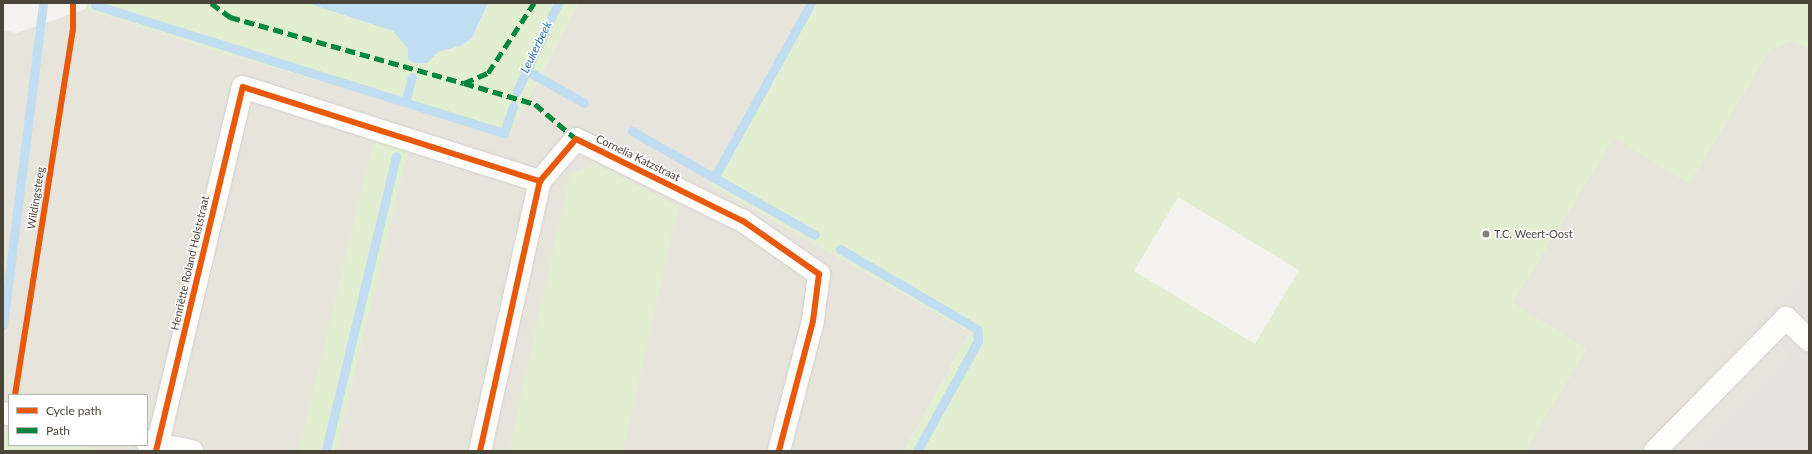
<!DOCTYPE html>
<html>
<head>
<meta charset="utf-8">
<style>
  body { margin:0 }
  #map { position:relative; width:1812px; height:454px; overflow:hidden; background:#f4f2ee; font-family:Lato,sans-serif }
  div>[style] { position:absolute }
  .residential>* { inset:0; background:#e7e4dc }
  .green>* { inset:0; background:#e1eecf }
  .parking>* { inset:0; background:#e6e3df }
  .water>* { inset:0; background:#c0ddf1 }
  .stream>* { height:9px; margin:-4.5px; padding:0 4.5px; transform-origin:4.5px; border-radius:4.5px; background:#c0ddf1 }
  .roads { filter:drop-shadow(0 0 1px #d2d0cb) drop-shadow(0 0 1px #d2d0cb) }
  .minor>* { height:22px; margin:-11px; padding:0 11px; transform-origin:11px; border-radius:11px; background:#fdfdfc }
  .quiet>* { height:5px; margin-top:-2.5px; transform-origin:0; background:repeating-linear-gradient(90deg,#00873e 0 10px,transparent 0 15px) }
  .cycleway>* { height:6px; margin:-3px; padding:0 3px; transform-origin:3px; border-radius:3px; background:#e8590c }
  .dots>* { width:11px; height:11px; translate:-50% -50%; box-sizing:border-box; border:2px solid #fff; border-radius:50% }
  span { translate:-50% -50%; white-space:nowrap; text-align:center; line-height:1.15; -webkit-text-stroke:3px #fff; paint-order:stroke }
  .street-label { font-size:11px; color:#4b4439 }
  .poi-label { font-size:11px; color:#4b4439 }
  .left { translate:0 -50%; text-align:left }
  .water-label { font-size:12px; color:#2e7ab2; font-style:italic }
  .frame { position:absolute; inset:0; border:4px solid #4b4439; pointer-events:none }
  .legend { position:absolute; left:8px; top:394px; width:140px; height:52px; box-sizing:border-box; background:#fff; border:1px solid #b7b4b0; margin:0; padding:5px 7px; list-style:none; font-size:12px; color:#4b4439 }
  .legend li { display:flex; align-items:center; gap:8px; height:20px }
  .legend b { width:20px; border:1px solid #b7b4b0 }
</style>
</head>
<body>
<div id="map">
  <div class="residential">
    <div style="clip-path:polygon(evenodd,579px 3px,817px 3px,711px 185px,970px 332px,904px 451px,3px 451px,3px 30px,17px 33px,86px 9px,228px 55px,472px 123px,508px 137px,579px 3px,9px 395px,147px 395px,147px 445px,9px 445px,9px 395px)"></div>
    <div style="clip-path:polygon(1492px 3px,1809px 3px,1809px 451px,1223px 451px)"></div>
  </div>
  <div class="green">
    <div style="clip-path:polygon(86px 3px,307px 3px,393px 31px,408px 49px,408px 60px,416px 63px,427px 63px,438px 52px,460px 46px,472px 38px,488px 3px,579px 3px,508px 137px,472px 123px,228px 55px,86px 9px)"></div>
    <div style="clip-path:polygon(evenodd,817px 3px,1809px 3px,1809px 49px,1792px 41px,1770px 51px,1689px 184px,1614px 138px,1513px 303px,1587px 349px,1525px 451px,904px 451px,970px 332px,711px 185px,817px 3px,1178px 197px,1299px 270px,1255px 344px,1134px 271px,1178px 197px)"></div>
    <div style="clip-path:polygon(374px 140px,408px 150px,336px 451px,299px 450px)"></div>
    <div style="clip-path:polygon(595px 163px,678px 207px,623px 451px,509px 451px,570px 174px)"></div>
    <div style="clip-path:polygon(3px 430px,9px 432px,9px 445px,75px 445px,104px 451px,3px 451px)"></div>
  </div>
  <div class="parking">
    <div style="clip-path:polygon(1802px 278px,1809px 286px,1809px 451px,1697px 451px,1790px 356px,1757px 323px)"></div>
  </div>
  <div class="water">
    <div style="clip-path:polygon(307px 3px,488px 3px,472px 38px,460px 46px,438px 52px,427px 63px,416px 63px,408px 60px,408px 49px,393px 31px)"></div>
  </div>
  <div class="stream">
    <div style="left:95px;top:5px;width:429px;rotate:17.4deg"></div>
    <div style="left:504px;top:133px;width:28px;rotate:-71deg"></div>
    <div style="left:524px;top:69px;width:69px;rotate:29.5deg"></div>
    <div style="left:517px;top:91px;width:97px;rotate:-65deg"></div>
    <div style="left:405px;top:102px;width:26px;rotate:-74deg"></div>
    <div style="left:632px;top:131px;width:210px;rotate:29.6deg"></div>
    <div style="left:714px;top:178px;width:200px;rotate:-61deg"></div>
    <div style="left:840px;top:249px;width:159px;rotate:30.3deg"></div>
    <div style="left:977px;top:329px;width:12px;rotate:85deg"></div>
    <div style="left:978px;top:341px;width:126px;rotate:119deg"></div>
    <div style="left:3px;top:325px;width:324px;rotate:-82.9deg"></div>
    <div style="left:326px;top:450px;width:302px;rotate:-76.6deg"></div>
  </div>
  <div class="roads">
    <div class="minor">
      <div style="left:3px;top:413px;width:6px;rotate:9deg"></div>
      <div style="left:147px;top:442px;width:46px;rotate:11.3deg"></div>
      <div style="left:156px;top:451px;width:374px;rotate:-76.6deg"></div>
      <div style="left:243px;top:87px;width:312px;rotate:17.6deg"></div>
      <div style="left:480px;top:451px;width:277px;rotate:-77.5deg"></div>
      <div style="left:540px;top:181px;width:55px;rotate:-49.4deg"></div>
      <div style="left:576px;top:139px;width:186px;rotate:26.2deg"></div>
      <div style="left:743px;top:221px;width:93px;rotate:34.9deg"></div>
      <div style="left:819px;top:274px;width:47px;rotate:97.3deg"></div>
      <div style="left:813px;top:321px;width:134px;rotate:104.7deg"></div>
      <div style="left:1655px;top:451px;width:187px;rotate:-45.4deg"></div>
      <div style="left:1786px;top:318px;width:32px;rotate:44deg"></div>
    </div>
  </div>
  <div class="quiet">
    <div style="left:211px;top:3px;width:24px;rotate:36deg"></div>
    <div style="left:230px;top:17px;width:243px;rotate:15.8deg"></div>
    <div style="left:464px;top:83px;width:26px;rotate:-23deg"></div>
    <div style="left:488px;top:73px;width:84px;rotate:-56.7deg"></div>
    <div style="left:464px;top:83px;width:74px;rotate:16.5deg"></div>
    <div style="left:535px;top:104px;width:54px;rotate:40.5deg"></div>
  </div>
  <div class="cycleway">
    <div style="left:15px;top:395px;width:370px;rotate:-81deg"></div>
    <div style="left:73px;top:30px;width:27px;rotate:-90deg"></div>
    <div style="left:156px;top:451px;width:374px;rotate:-76.6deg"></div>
    <div style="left:243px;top:87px;width:312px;rotate:17.6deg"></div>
    <div style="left:480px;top:451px;width:277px;rotate:-77.5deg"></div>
    <div style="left:540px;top:181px;width:55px;rotate:-49.4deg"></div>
    <div style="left:576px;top:139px;width:186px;rotate:26.2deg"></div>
    <div style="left:743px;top:221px;width:93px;rotate:34.9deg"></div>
    <div style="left:819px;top:274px;width:47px;rotate:97.3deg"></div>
    <div style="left:813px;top:321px;width:134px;rotate:104.7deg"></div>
  </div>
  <div class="dots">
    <div style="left:1486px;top:234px;background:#868178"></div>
  </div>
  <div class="street-label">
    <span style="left:638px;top:158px;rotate:26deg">Cornelia Katzstraat</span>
    <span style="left:36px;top:198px;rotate:-81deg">Wildingsteeg</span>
    <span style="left:190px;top:263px;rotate:-77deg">Henriëtte Roland Holststraat</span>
  </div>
  <div class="poi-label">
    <span class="left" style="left:1494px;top:234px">T.C. Weert-Oost</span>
  </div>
  <div class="water-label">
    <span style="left:536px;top:47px;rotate:-64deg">Leukerbeek</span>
  </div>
  <div class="frame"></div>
  <ul class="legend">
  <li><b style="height:5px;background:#e8590c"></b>Cycle path</li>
  <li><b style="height:5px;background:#00873e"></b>Path</li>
  </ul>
</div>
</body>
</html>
